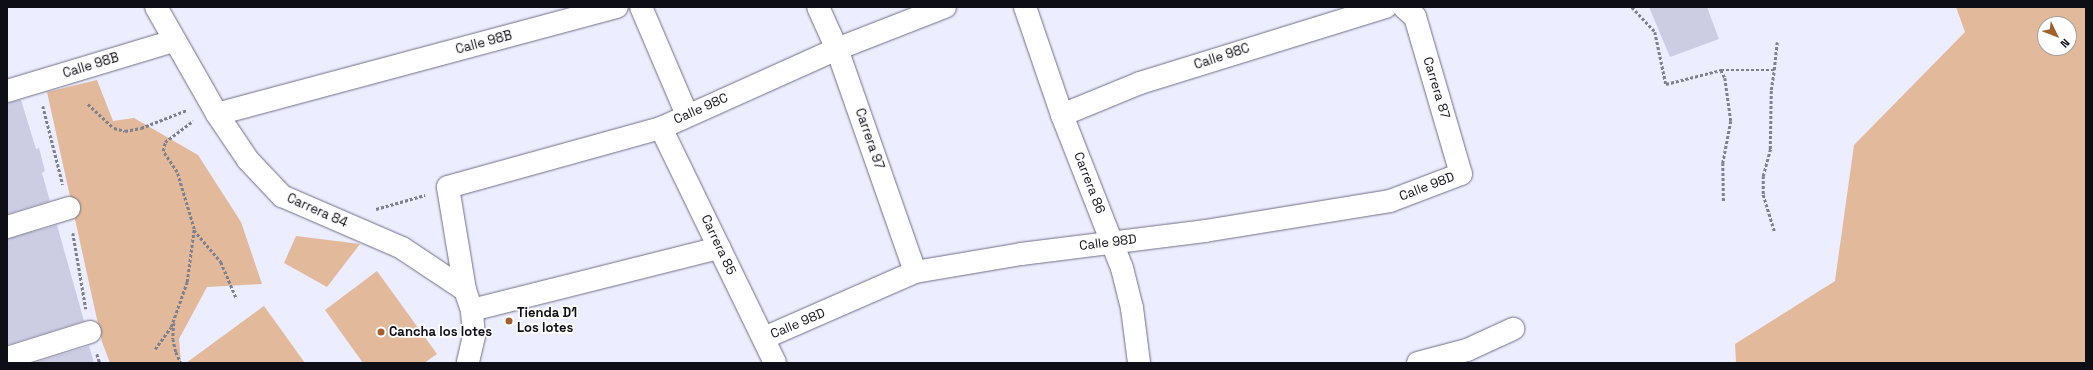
<!DOCTYPE html>
<html>
<head>
<meta charset="utf-8">
<style>
  body { margin:0 }
  #map { position:relative; width:2093px; height:370px; overflow:hidden; background:#ecedff; font-family:"Space Grotesk",sans-serif }
  div>[style] { position:absolute }
  .green>* { inset:0; background:#e3b99b }
  .building>* { inset:0; background:#cccde3 }
  .path>* { height:2.5px; margin-top:-1.25px; transform-origin:0; background:repeating-linear-gradient(90deg,#7f808d 0 3px,transparent 0 5px) }
  .roads { filter:drop-shadow(0 0 1px #6e6f82) drop-shadow(0 0 1px #6e6f82) }
  .street>* { height:22px; margin:-11px; padding:0 11px; transform-origin:11px; border-radius:11px; background:#fff }
  .dots>* { width:11px; height:11px; translate:-50% -50%; box-sizing:border-box; border:2px solid #fff; border-radius:50% }
  span { translate:-50% -50%; white-space:nowrap; text-align:center; line-height:1.15; -webkit-text-stroke:3.5px #fff; paint-order:stroke }
  .street-label { font-size:13px; color:#0e0e16 }
  .poi-label { font-size:13px; color:#0e0e16; font-weight:700 }
  .left { translate:0 -50%; text-align:left }
  .frame { position:absolute; inset:0; border:8px solid #0e0e16; pointer-events:none }
  .north { position:absolute; left:2037px; top:16px; width:40px; height:40px; box-sizing:border-box; background:#fff; border:1px solid #9f9fa2; border-radius:50%; rotate:133deg; font-size:11px; font-weight:700; line-height:16px; text-align:center; color:#0e0e16 }
  .north::after { content:''; display:block; margin:auto; width:14px; height:18px; background:#a1602b; clip-path:polygon(50% 0,100% 100%,50% 72%,0 100%) }
</style>
</head>
<body>
<div id="map">
  <div class="green">
    <div style="clip-path:polygon(evenodd,1956px 7px,2086px 7px,2086px 363px,1736px 363px,1735px 344px,1835px 281px,1854px 145px,1965px 32px,1956px 7px,2045px 24px,2069px 24px,2069px 48px,2045px 48px,2045px 24px)"></div>
    <div style="clip-path:polygon(97px 80px,113px 121px,134px 118px,198px 155px,241px 222px,262px 284px,207px 287px,179px 339px,181px 363px,110px 363px,102px 342px,47px 92px)"></div>
    <div style="clip-path:polygon(296px 236px,360px 244px,327px 287px,284px 263px)"></div>
    <div style="clip-path:polygon(377px 271px,437px 354px,424px 363px,363px 363px,325px 310px)"></div>
    <div style="clip-path:polygon(264px 306px,305px 363px,186px 363px)"></div>
  </div>
  <div class="building">
    <div style="clip-path:polygon(1649px 7px,1707px 7px,1719px 39px,1670px 57px)"></div>
    <div style="clip-path:polygon(21px 100px,36px 149px,39px 148px,45px 171px,42px 173px,50px 201px,7px 214px,7px 103px)"></div>
    <div style="clip-path:polygon(57px 225px,84px 321px,7px 345px,7px 239px)"></div>
    <div style="clip-path:polygon(89px 346px,94px 363px,33px 363px)"></div>
  </div>
  <div class="path">
    <div style="left:1632px;top:7px;width:34px;rotate:47deg"></div>
    <div style="left:1655px;top:32px;width:53px;rotate:78.1deg"></div>
    <div style="left:1666px;top:84px;width:57px;rotate:-14.3deg"></div>
    <div style="left:1721px;top:70px;width:9px;rotate:63deg"></div>
    <div style="left:1725px;top:78px;width:43px;rotate:82.1deg"></div>
    <div style="left:1731px;top:121px;width:43px;rotate:100.8deg"></div>
    <div style="left:1723px;top:163px;width:39px;rotate:89deg"></div>
    <div style="left:1721px;top:70px;width:53px"></div>
    <div style="left:1774px;top:70px;width:28px;rotate:-84deg"></div>
    <div style="left:88px;top:104px;width:35px;rotate:43deg"></div>
    <div style="left:114px;top:128px;width:11px;rotate:15deg"></div>
    <div style="left:125px;top:131px;width:16px;rotate:-11deg"></div>
    <div style="left:141px;top:128px;width:49px;rotate:-21.4deg"></div>
    <div style="left:43px;top:106px;width:81px;rotate:75.8deg"></div>
    <div style="left:376px;top:209px;width:51px;rotate:-15.9deg"></div>
    <div style="left:194px;top:230px;width:42px;rotate:49.8deg"></div>
    <div style="left:221px;top:262px;width:38px;rotate:67deg"></div>
    <div style="left:1774px;top:231px;width:39px;rotate:-107deg"></div>
    <div style="left:1763px;top:194px;width:18px;rotate:-90deg"></div>
    <div style="left:1763px;top:176px;width:28px;rotate:-75deg"></div>
    <div style="left:1770px;top:149px;width:59px;rotate:-89deg"></div>
    <div style="left:1771px;top:90px;width:20px;rotate:-81deg"></div>
    <div style="left:73px;top:233px;width:77px;rotate:80.3deg"></div>
    <div style="left:174px;top:323px;width:16px;rotate:94deg"></div>
    <div style="left:173px;top:339px;width:13px;rotate:77deg"></div>
    <div style="left:176px;top:352px;width:12px;rotate:66deg"></div>
    <div style="left:155px;top:349px;width:27px;rotate:-54deg"></div>
    <div style="left:171px;top:327px;width:48px;rotate:-70.4deg"></div>
    <div style="left:187px;top:282px;width:53px;rotate:-82.5deg"></div>
    <div style="left:194px;top:229px;width:59px;rotate:-106.6deg"></div>
    <div style="left:177px;top:172px;width:25px;rotate:-124deg"></div>
    <div style="left:163px;top:151px;width:9px;rotate:-77deg"></div>
    <div style="left:165px;top:142px;width:35px;rotate:-37deg"></div>
    <div style="left:97px;top:354px;width:9px;rotate:72deg"></div>
  </div>
  <div class="roads">
    <div class="street">
      <div style="left:156px;top:7px;width:123px;rotate:60.3deg"></div>
      <div style="left:217px;top:114px;width:55px;rotate:56deg"></div>
      <div style="left:248px;top:160px;width:50px;rotate:46.6deg"></div>
      <div style="left:282px;top:196px;width:131px;rotate:23.4deg"></div>
      <div style="left:402px;top:248px;width:76px;rotate:33.7deg"></div>
      <div style="left:465px;top:290px;width:21px;rotate:71deg"></div>
      <div style="left:472px;top:310px;width:26px;rotate:86deg"></div>
      <div style="left:474px;top:336px;width:28px;rotate:103deg"></div>
      <div style="left:641px;top:7px;width:117px;rotate:66.9deg"></div>
      <div style="left:818px;top:7px;width:46px;rotate:65.7deg"></div>
      <div style="left:837px;top:49px;width:236px;rotate:70.7deg"></div>
      <div style="left:1025px;top:7px;width:114px;rotate:71.1deg"></div>
      <div style="left:1062px;top:115px;width:164px;rotate:68.6deg"></div>
      <div style="left:1122px;top:268px;width:41px;rotate:76deg"></div>
      <div style="left:1132px;top:308px;width:55px;rotate:82.7deg"></div>
      <div style="left:7px;top:91px;width:174px;rotate:-16.7deg"></div>
      <div style="left:217px;top:114px;width:414px;rotate:-15deg"></div>
      <div style="left:1062px;top:115px;width:84px;rotate:-22.3deg"></div>
      <div style="left:1140px;top:83px;width:257px;rotate:-17.2deg"></div>
      <div style="left:661px;top:128px;width:261px;rotate:64.1deg"></div>
      <div style="left:7px;top:227px;width:65px;rotate:-17deg"></div>
      <div style="left:465px;top:290px;width:104px;rotate:-99.4deg"></div>
      <div style="left:448px;top:187px;width:221px;rotate:-15.5deg"></div>
      <div style="left:661px;top:128px;width:193px;rotate:-24.2deg"></div>
      <div style="left:837px;top:49px;width:116px;rotate:-21.3deg"></div>
      <div style="left:472px;top:310px;width:255px;rotate:-14.1deg"></div>
      <div style="left:764px;top:338px;width:165px;rotate:-23.6deg"></div>
      <div style="left:915px;top:272px;width:108px;rotate:-9.6deg"></div>
      <div style="left:1021px;top:254px;width:185px;rotate:-7.1deg"></div>
      <div style="left:1205px;top:231px;width:187px;rotate:-9.2deg"></div>
      <div style="left:1390px;top:201px;width:76px;rotate:-20.8deg"></div>
      <div style="left:1461px;top:174px;width:164px;rotate:-106.3deg"></div>
      <div style="left:1415px;top:17px;width:15px;rotate:-138deg"></div>
      <div style="left:7px;top:358px;width:87px;rotate:-17.4deg"></div>
      <div style="left:1418px;top:363px;width:51px;rotate:-14.9deg"></div>
      <div style="left:1467px;top:350px;width:51px;rotate:-24.5deg"></div>
    </div>
  </div>
  <div class="dots">
    <div style="left:509px;top:321px;background:#a1602b"></div>
    <div style="left:381px;top:332px;background:#a1602b"></div>
  </div>
  <div class="street-label">
    <span style="left:484px;top:43px;rotate:-15deg">Calle 98B</span>
    <span style="left:1222px;top:57px;rotate:-18deg">Calle 98C</span>
    <span style="left:91px;top:66px;rotate:-17deg">Calle 98B</span>
    <span style="left:1436px;top:88px;rotate:73deg">Carrera 87</span>
    <span style="left:701px;top:109px;rotate:-24deg">Calle 98C</span>
    <span style="left:869px;top:139px;rotate:71deg">Carrera 97</span>
    <span style="left:1089px;top:183px;rotate:69deg">Carrera 86</span>
    <span style="left:1427px;top:187px;rotate:-21deg">Calle 98D</span>
    <span style="left:317px;top:211px;rotate:24deg">Carrera 84</span>
    <span style="left:1108px;top:243px;rotate:-7deg">Calle 98D</span>
    <span style="left:718px;top:245px;rotate:65deg">Carrera 85</span>
    <span style="left:798px;top:324px;rotate:-23deg">Calle 98D</span>
  </div>
  <div class="poi-label">
    <span class="left" style="left:517px;top:321px">Tienda D1<br>Los lotes</span>
    <span class="left" style="left:389px;top:332px">Cancha los lotes</span>
  </div>
  <div class="frame"></div>
  <div class="north">N</div>
</div>
</body>
</html>
